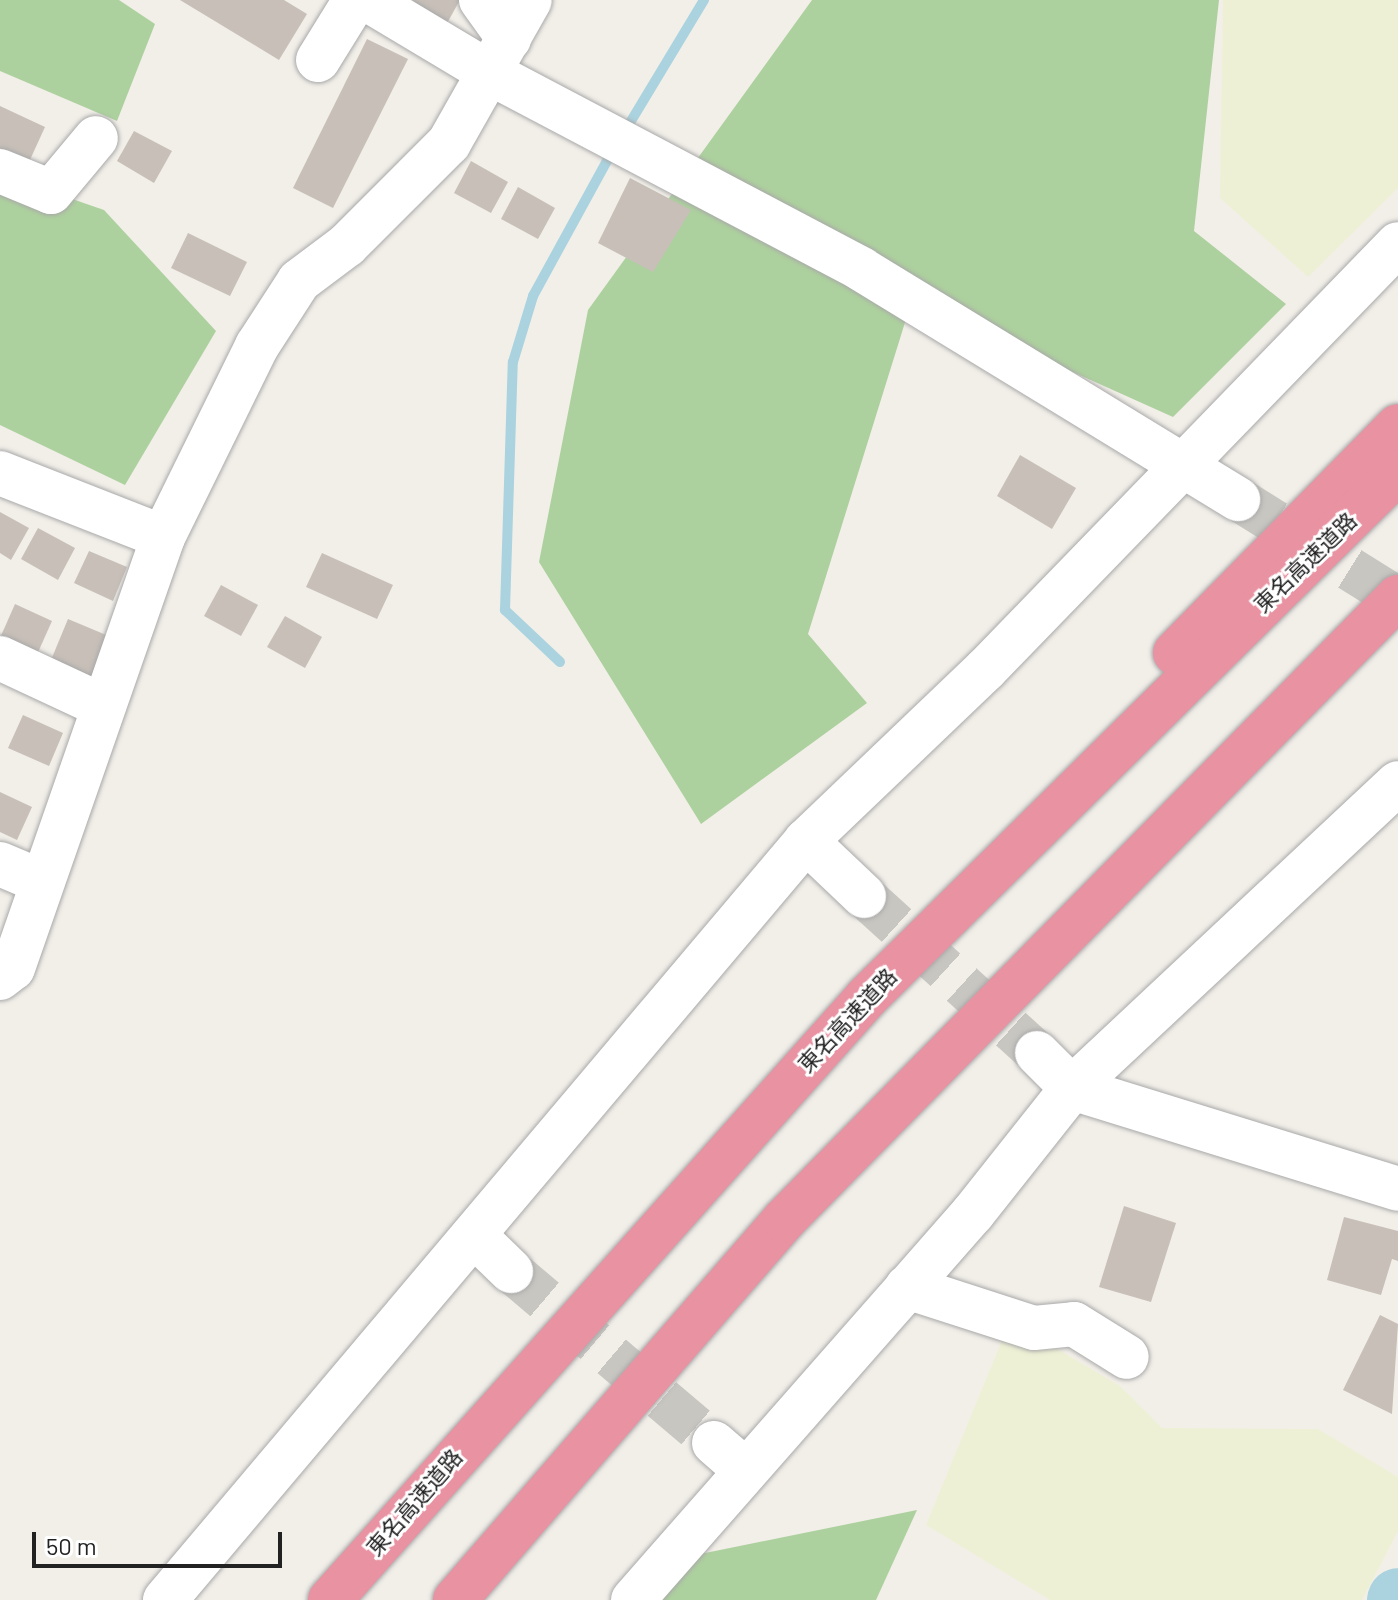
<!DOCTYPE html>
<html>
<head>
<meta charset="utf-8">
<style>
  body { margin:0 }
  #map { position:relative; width:1398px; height:1600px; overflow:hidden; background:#f2efe9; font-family:Barlow,"Noto Sans JP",sans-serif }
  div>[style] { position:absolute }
  .farmland>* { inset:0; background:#eef0d5 }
  .forest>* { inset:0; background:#add19e }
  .stream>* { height:10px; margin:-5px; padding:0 5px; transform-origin:5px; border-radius:5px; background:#aad3df }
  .river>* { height:60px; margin:-30px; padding:0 30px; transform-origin:30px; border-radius:30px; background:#aad3df }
  .building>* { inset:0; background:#c7bfb8 }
  .minor-tunnel>* { height:44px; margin-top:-22px; transform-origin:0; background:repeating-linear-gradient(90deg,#c8c6c1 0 44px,transparent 0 66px) }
  .roads { filter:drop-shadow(0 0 2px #a9a9a9) drop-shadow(0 0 2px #a9a9a9) }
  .minor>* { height:44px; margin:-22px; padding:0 22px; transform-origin:22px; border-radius:22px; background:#fff }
  .highway>* { height:44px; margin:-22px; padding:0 22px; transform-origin:22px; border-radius:22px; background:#e892a2 }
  span { translate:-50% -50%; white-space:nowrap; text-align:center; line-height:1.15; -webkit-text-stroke:6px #fff; paint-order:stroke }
  .street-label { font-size:22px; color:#222 }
  .scale { position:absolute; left:32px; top:1532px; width:250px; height:36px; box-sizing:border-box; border:4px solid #222; border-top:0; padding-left:10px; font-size:24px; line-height:28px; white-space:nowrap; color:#222; -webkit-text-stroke:6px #fff; paint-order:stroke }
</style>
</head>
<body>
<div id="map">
  <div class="farmland">
    <div style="clip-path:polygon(1223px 0,1398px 0,1398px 188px,1308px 277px,1220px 198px)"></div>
    <div style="clip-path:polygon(1010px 1321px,1120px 1386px,1162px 1428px,1318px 1429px,1398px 1477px,1398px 1531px,1362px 1600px,1050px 1600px,926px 1525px)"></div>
  </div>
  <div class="forest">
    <div style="clip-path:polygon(0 0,119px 0,155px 24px,117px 121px,0 71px)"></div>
    <div style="clip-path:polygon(812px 0,1219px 0,1194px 231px,1286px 304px,1173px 417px,912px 300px,808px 634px,867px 703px,701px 824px,539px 562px,588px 310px)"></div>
    <div style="clip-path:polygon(0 174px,104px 210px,216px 331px,125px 485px,0 425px)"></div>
    <div style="clip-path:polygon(917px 1510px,876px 1600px,639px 1600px,666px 1561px)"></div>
  </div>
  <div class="stream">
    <div style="left:625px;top:131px;width:153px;rotate:-58.9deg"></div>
    <div style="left:560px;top:662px;width:76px;rotate:-136.6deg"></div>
    <div style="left:505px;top:610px;width:248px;rotate:-88.2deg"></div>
    <div style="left:513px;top:362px;width:69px;rotate:-73.1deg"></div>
    <div style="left:533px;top:296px;width:169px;rotate:-61.3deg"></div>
  </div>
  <div class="river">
    <div style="left:1397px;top:1600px;width:2px;rotate:-63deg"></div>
  </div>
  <div class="building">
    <div style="clip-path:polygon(180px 0,284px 0,307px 14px,279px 60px)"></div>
    <div style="clip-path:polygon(412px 0,460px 0,446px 25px)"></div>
    <div style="clip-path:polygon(367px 39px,408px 59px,333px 208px,293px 188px)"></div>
    <div style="clip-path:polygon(0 106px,45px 127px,29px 162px,0 148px)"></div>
    <div style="clip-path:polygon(134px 131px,172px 151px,154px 183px,117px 161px)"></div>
    <div style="clip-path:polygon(471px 161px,508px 182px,491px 213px,454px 193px)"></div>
    <div style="clip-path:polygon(630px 178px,691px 210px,653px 272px,598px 243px)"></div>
    <div style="clip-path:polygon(518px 187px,555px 208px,538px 239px,501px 219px)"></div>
    <div style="clip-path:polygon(188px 233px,247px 262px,230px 296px,171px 268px)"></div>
    <div style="clip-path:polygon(1020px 455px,1076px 488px,1052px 529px,997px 496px)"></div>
    <div style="clip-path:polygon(0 512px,29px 528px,11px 560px,0 553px)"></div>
    <div style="clip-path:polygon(38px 528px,75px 548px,58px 580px,21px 559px)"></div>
    <div style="clip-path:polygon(89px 551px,127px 567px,113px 601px,74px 583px)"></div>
    <div style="clip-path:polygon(322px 553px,393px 585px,377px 619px,306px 587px)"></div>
    <div style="clip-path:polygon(221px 585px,258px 605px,241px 636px,204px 616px)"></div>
    <div style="clip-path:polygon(15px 604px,52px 621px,35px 659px,0 638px)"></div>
    <div style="clip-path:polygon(285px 616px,322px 637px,305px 668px,267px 647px)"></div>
    <div style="clip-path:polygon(68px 619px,111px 637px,94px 677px,51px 660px)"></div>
    <div style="clip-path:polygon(23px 715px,63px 733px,49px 766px,8px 748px)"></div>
    <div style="clip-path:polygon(0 792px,32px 807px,17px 840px,0 832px)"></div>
    <div style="clip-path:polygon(1124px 1206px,1176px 1223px,1151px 1302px,1099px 1287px)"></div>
    <div style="clip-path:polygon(1344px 1217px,1398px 1231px,1398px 1261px,1392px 1259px,1381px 1295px,1327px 1280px)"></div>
    <div style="clip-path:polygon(1380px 1315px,1398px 1324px,1392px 1414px,1343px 1390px)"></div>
  </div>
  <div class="minor-tunnel">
    <div style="left:1238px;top:499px;width:189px;rotate:32deg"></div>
    <div style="left:864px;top:896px;width:234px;rotate:42.2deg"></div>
    <div style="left:511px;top:1271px;width:266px;rotate:40.3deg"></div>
  </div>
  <div class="roads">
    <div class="minor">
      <div style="left:368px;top:0;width:142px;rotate:30.9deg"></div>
      <div style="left:490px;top:73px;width:420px;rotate:27.8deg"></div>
      <div style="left:861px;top:269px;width:442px;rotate:31.4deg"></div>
      <div style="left:481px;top:0;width:48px;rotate:54.3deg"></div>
      <div style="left:318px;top:60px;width:70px;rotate:-58.3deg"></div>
      <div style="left:0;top:171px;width:55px;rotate:22.4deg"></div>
      <div style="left:51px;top:192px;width:70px;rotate:-50.2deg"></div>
      <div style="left:0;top:473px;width:175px;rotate:21.4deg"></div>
      <div style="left:0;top:658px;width:114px;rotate:25deg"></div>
      <div style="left:806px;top:841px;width:80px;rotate:43.5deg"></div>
      <div style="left:0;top:864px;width:43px;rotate:23deg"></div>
      <div style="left:0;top:978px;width:16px;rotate:-38deg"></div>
      <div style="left:13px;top:968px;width:456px;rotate:-70.8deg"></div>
      <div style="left:163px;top:537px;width:213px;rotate:-63.8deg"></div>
      <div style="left:257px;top:346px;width:77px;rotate:-57.1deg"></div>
      <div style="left:299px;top:281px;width:60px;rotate:-36.9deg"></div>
      <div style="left:347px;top:245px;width:144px;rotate:-45deg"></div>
      <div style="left:449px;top:143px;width:164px;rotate:-60.5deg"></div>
      <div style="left:1037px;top:1053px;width:49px;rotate:45deg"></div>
      <div style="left:1072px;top:1088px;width:341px;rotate:17.2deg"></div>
      <div style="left:476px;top:1237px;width:49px;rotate:44.2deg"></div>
      <div style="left:907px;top:1287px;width:133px;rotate:17.9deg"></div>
      <div style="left:1034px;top:1328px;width:40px;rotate:-5.7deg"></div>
      <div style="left:1074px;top:1324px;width:62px;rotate:31.9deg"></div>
      <div style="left:714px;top:1443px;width:38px;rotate:41deg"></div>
      <div style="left:165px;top:1600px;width:993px;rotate:-49.82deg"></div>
      <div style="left:806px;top:841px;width:248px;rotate:-43.7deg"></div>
      <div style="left:985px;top:670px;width:593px;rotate:-45.89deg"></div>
      <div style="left:633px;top:1600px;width:515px;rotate:-48.7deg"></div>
      <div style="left:973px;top:1213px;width:159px;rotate:-51.6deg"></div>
      <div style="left:1072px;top:1088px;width:446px;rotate:-43.1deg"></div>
    </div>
    <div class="highway">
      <div style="left:1175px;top:653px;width:318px;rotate:-45.5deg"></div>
      <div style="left:330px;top:1600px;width:807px;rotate:-48.31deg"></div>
      <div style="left:867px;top:997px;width:747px;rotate:-44.67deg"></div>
      <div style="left:455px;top:1600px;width:503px;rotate:-49.11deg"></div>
      <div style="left:784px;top:1220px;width:875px;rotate:-45.42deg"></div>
    </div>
  </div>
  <div class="street-label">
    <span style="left:1305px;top:562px;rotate:-44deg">東名高速道路</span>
    <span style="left:847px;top:1020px;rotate:-47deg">東名高速道路</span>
    <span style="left:414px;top:1502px;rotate:-49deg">東名高速道路</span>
  </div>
  <div class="scale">50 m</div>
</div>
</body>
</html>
